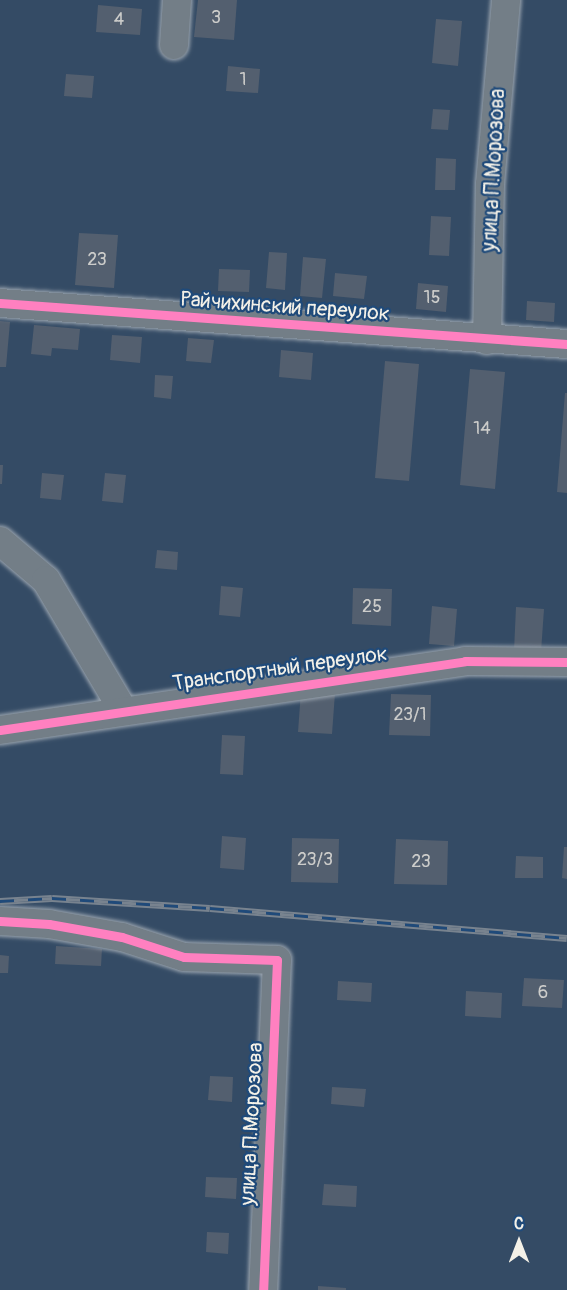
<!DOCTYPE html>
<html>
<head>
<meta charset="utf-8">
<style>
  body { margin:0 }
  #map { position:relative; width:567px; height:1290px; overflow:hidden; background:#344b65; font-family:Pangolin,sans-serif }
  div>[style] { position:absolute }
  .building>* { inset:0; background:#535f6f }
  .roads { filter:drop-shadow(0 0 2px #9ba5af) drop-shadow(0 0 2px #9ba5af) }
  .minor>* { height:28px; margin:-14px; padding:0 14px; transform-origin:14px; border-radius:14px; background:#737e87 }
  .rail>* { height:7px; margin-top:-3.5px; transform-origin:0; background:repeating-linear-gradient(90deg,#1f4a7a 0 14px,#78838f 0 28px); box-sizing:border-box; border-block:2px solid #78838f }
  .cycleway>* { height:9px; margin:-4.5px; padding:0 4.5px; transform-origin:4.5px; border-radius:4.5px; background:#ff80c0 }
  span { translate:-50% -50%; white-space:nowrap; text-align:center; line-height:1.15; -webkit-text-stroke:4.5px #1f4a7a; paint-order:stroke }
  .number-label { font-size:18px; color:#ccccca }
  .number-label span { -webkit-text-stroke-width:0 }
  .street-label { font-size:21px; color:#f4f1e8 }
  .north { position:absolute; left:489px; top:1212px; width:60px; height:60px; -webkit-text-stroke:4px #1f4a7a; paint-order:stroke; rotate:0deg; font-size:16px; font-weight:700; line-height:24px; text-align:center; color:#f4f1e8 }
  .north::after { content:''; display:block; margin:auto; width:21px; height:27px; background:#f4f1e8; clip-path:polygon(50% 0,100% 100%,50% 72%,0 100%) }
</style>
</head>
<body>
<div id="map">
  <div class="building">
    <div style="clip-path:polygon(198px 0,237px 0,234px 40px,194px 37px)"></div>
    <div style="clip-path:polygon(98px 5px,142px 9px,140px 35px,96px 32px)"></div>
    <div style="clip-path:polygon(436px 19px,462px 21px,458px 66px,432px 63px)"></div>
    <div style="clip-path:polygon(228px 66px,260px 69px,258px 93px,226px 91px)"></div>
    <div style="clip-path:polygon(66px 74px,94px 76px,92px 98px,64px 96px)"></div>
    <div style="clip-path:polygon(433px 109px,450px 110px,448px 130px,431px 129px)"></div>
    <div style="clip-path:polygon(436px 158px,456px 159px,455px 190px,435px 190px)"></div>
    <div style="clip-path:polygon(431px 216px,451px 217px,449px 256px,429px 255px)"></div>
    <div style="clip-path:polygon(79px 233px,118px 235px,114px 288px,75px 285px)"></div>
    <div style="clip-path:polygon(269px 252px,287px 253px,285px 290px,266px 288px)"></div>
    <div style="clip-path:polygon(303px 257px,326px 259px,322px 298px,300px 296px)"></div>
    <div style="clip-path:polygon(219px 269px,250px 270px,249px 292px,218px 291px)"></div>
    <div style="clip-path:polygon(335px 273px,367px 276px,364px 299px,333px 296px)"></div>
    <div style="clip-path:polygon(418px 283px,448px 286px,446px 312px,416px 309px)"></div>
    <div style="clip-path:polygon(527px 301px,555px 303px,554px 322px,526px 320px)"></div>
    <div style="clip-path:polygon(0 321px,10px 322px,6px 367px,0 367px)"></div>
    <div style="clip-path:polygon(34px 325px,80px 329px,78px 350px,52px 348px,51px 356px,31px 354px)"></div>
    <div style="clip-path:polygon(112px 335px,142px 337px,140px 363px,110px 360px)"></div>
    <div style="clip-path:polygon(188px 338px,214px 340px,211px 363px,186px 361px)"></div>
    <div style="clip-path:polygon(281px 350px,313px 353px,311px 380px,279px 377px)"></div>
    <div style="clip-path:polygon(385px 361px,419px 364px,409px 481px,375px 478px)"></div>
    <div style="clip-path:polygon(470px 369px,505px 372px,495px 489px,460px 485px)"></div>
    <div style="clip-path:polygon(155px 375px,173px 376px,171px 399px,154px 397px)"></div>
    <div style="clip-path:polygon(565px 393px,567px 393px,567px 493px,557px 492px)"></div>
    <div style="clip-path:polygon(0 465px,3px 465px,2px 484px,0 484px)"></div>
    <div style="clip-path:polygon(42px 473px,64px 475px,61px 500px,40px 498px)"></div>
    <div style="clip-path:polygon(105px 473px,126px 475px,123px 503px,102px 501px)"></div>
    <div style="clip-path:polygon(157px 550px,178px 552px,177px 570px,155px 568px)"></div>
    <div style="clip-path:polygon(221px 586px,243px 588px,240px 617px,219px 615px)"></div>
    <div style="clip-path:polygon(353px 588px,392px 589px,391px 626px,352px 624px)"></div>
    <div style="clip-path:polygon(432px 606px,457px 609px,454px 646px,429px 644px)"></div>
    <div style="clip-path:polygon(516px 607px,544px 609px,541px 652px,514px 651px)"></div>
    <div style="clip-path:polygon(301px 691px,335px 693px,332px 734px,298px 732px)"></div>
    <div style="clip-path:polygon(391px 694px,431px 695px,430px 736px,389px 735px)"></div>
    <div style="clip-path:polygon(222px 735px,245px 736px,243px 775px,220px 774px)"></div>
    <div style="clip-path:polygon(222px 836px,246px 838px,244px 870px,220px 868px)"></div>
    <div style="clip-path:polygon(292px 838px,339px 839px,338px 883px,291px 882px)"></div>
    <div style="clip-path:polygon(396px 839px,448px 841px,447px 885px,394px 884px)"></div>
    <div style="clip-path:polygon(564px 847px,567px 847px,567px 879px,562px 878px)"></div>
    <div style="clip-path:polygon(516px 856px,543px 857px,543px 878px,515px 878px)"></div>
    <div style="clip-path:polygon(56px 946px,102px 949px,101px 966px,55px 964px)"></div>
    <div style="clip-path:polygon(0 955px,9px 956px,8px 973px,0 973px)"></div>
    <div style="clip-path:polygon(524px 978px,564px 980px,562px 1008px,522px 1006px)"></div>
    <div style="clip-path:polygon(338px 981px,372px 983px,371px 1002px,337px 1000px)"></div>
    <div style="clip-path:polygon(466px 991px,502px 993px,501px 1018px,465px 1016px)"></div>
    <div style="clip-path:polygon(210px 1076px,233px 1077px,232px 1102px,208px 1100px)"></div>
    <div style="clip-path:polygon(332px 1087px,366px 1089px,364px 1107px,331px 1104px)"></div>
    <div style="clip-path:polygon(206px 1177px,237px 1178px,236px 1199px,205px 1197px)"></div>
    <div style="clip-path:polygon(324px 1184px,357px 1186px,356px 1207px,322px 1205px)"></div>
    <div style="clip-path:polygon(207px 1232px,229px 1233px,228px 1254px,206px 1252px)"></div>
    <div style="clip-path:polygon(318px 1286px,346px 1288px,346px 1290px,318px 1290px)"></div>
  </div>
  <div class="roads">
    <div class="minor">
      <div style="left:174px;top:45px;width:45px;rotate:-86.2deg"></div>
      <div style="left:0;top:303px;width:568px;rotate:4.14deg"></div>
      <div style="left:487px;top:340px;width:156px;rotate:-88.9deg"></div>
      <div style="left:490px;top:184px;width:185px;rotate:-85deg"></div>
      <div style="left:0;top:541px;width:60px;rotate:40.3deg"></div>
      <div style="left:46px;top:580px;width:151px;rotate:59.4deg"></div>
      <div style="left:0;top:730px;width:470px;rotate:-8.4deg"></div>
      <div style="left:465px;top:661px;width:102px;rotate:0.6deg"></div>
      <div style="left:0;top:921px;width:49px;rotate:3.5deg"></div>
      <div style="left:49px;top:924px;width:74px;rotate:10.1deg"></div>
      <div style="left:122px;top:937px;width:65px;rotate:17.9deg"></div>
      <div style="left:184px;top:957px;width:93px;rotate:1.8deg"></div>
      <div style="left:277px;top:960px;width:330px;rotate:92.4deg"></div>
    </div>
  </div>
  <div class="rail">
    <div style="left:0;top:901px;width:52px;rotate:-3.3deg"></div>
    <div style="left:52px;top:898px;width:158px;rotate:3.6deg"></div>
    <div style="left:210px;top:908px;width:358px;rotate:4.8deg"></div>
  </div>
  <div class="cycleway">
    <div style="left:0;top:303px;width:568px;rotate:4.14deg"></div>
    <div style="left:0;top:730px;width:470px;rotate:-8.4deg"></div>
    <div style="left:465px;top:661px;width:102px;rotate:0.6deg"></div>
    <div style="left:0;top:921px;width:49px;rotate:3.5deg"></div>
    <div style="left:49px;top:924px;width:74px;rotate:10.1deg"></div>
    <div style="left:122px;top:937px;width:65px;rotate:17.9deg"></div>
    <div style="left:184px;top:957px;width:93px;rotate:1.8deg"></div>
    <div style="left:277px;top:960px;width:330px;rotate:92.4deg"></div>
  </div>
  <div class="number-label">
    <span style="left:216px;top:18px">3</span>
    <span style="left:119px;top:20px">4</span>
    <span style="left:243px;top:80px">1</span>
    <span style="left:97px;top:260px">23</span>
    <span style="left:432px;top:298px">15</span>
    <span style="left:482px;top:429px">14</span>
    <span style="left:372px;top:607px">25</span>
    <span style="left:410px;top:715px">23/1</span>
    <span style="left:315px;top:860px">23/3</span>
    <span style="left:421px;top:862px">23</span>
    <span style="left:543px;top:993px">6</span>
  </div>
  <div class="street-label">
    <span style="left:494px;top:170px;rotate:-87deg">улица П.Морозова</span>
    <span style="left:285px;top:307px;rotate:4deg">Райчихинский переулок</span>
    <span style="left:280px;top:669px;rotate:-8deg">Транспортный переулок</span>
    <span style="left:252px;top:1124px;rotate:-87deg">улица П.Морозова</span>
  </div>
  <div class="north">С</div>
</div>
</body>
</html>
